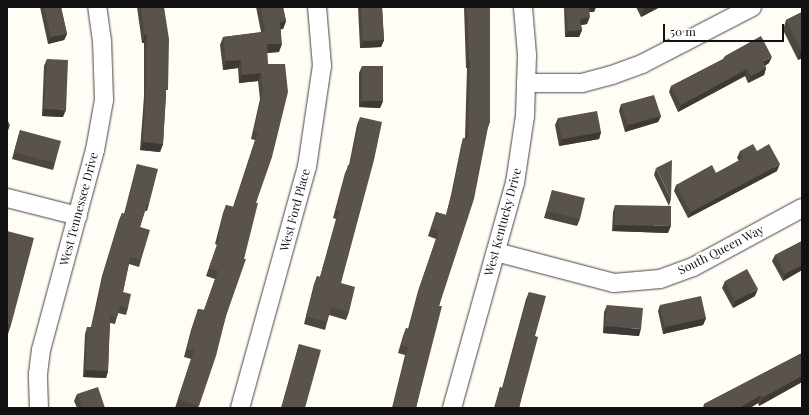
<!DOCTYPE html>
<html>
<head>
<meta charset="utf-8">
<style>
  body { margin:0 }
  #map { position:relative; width:809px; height:415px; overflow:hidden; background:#fffdf5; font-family:"Playfair Display",serif }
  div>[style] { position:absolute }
  .roads { filter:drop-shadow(0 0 1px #444) drop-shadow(0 0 1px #444) }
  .minor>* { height:18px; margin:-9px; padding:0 9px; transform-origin:9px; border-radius:9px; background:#fff }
  .wall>* { inset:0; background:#4d4742 }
  .shaded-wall>* { inset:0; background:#3f3936 }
  .building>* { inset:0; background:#5a524d }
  span { translate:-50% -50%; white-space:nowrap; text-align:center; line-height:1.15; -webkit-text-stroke:4px #fff; paint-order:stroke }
  .street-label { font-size:12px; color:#111 }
  .frame { position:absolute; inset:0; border:8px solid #111; pointer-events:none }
  .scale { position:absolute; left:663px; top:24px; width:121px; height:18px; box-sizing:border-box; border:2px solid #111; border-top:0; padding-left:5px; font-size:12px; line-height:14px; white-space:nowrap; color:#111; -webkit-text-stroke:3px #fff; paint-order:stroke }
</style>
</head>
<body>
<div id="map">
  <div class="roads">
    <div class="minor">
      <div style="left:526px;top:83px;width:56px"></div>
      <div style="left:582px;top:83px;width:31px;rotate:-15deg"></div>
      <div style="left:612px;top:75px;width:32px;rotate:-20deg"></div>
      <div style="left:642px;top:64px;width:124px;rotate:-27.4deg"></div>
      <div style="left:7px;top:198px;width:73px;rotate:14.2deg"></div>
      <div style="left:496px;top:252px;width:122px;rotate:14.7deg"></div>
      <div style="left:614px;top:283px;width:46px;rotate:-5deg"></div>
      <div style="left:660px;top:279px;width:35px;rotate:-20deg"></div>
      <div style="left:693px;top:267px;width:124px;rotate:-28.4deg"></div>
      <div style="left:39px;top:408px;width:34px;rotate:-92deg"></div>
      <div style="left:38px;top:374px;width:24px;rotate:-83deg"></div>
      <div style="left:41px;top:350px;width:207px;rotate:-74.9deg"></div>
      <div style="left:95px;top:150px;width:51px;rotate:-79.8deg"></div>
      <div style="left:104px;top:100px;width:59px;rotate:-91.9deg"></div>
      <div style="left:102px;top:41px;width:34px;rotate:-98deg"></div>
      <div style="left:240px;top:408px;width:250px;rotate:-74.5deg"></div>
      <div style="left:307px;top:167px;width:102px;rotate:-81.6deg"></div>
      <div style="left:322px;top:66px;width:59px;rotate:-94.8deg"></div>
      <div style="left:452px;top:408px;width:234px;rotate:-74.4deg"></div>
      <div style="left:515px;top:183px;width:68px;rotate:-81.5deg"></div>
      <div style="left:525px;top:116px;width:61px;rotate:-88.1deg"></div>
      <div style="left:527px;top:55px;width:48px;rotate:-94.8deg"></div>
    </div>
  </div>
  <div class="wall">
    <div style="clip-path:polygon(40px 7px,61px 7px,67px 34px,64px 40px,48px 44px)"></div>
    <div style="clip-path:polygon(137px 7px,164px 7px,166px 96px,163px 144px,160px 152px,140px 150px,144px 96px,144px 43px,142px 43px)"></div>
    <div style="clip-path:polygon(251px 7px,283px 7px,286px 21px,283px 29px,281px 29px,279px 52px,267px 53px,256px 203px,226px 316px,198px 408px,175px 408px,191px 359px,184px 357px,191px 330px,198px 309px,204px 310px,215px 279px,206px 276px,217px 245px,215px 244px,223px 213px,226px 205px,233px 207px,255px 140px,251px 139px,260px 99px,258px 81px,239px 83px,238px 68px,223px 70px,220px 45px,223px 37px,261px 32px,256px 7px,251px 8px)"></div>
    <div style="clip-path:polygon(358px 7px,382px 7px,384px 40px,381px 47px,360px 48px)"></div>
    <div style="clip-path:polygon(464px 7px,490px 7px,490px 122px,487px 130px,439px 306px,416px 408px,392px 408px,405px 355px,398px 353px,403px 336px,406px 328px,408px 329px,418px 291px,436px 239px,428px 236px,436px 212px,446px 215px,451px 195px,461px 146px,463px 138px,465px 138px,467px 68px,466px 68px)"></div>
    <div style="clip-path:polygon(564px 7px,596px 7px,594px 12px,589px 12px,587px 24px,581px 25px,582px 30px,579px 37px,565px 37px)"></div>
    <div style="clip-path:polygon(636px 7px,660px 7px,641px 17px)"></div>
    <div style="clip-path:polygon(802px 12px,802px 58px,798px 60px,783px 30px,786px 20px)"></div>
    <div style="clip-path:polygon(725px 56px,769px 63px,765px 66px,766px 68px,764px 75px,748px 83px,745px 76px,678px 112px,669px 92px,671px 86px,723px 59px)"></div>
    <div style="clip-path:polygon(47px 59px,63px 117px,42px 116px,44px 66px)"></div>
    <div style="clip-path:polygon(362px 66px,383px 101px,380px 108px,359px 107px,359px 73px)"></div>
    <div style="clip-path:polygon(621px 104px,661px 116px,658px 122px,625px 132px,619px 111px)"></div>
    <div style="clip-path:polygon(360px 117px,341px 283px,349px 312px,346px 320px,329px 315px,325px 330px,304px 324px,314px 284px,317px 276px,320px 277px,336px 219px,333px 218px,345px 173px,349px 165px,357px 125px)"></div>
    <div style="clip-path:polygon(558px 118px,601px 132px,599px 139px,559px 146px,555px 125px)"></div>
    <div style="clip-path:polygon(20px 130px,55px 163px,53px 170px,12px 159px)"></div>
    <div style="clip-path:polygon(740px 151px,757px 151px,777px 171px,688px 218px,674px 191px,676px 185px,716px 173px,739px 161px,737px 158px)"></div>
    <div style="clip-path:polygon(137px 164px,149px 204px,147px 211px,145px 211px,140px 227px,141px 260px,139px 267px,129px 264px,123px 292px,128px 308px,126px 315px,118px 313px,115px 324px,110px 323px,108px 371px,106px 378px,83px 377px,85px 334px,87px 327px,91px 327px,102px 276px,119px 220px,122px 213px,124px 214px,135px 171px)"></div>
    <div style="clip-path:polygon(656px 168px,671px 199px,669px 206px,654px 175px)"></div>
    <div style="clip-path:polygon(552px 190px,580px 219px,577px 226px,544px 218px)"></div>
    <div style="clip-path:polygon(615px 205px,668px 233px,612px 231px,613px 212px)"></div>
    <div style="clip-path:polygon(7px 231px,11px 325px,8px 334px,7px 333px)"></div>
    <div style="clip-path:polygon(802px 241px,802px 270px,783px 281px,772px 261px,775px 255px)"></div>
    <div style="clip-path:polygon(725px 281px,755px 296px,733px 308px,722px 288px)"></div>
    <div style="clip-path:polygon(529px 292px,535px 336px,519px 408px,494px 408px,500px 387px,502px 388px,526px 299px)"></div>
    <div style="clip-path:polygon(607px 305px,639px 336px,603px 333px,604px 312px)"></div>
    <div style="clip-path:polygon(660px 305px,706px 318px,703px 325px,663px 334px,658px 311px)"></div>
    <div style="clip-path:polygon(299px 344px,305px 408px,281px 408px,297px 351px)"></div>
    <div style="clip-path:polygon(802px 353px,802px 382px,759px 406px,758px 403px,750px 408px,703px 408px,704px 404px)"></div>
    <div style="clip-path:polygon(77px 394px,105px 408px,77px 408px,74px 401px)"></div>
  </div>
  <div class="shaded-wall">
    <div style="clip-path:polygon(588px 7px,596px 7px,594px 12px,587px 12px)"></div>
    <div style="clip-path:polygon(646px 7px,660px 7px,641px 17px,644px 8px)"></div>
    <div style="clip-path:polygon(590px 17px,587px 24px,577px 26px,580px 19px)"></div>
    <div style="clip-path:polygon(286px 21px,283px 29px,277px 30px,280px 22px)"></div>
    <div style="clip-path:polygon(582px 30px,579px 37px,565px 37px,568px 31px)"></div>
    <div style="clip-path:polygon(67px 34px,64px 40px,48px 44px,51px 37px)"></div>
    <div style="clip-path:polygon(145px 35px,147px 35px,144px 43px,142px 43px)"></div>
    <div style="clip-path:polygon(384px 40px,381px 47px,360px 48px,363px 41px)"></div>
    <div style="clip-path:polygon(267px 44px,282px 44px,279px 52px,264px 53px)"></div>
    <div style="clip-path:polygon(801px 50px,802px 50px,802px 58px,798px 60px)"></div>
    <div style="clip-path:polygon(772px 57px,769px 63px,760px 68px,763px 61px)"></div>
    <div style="clip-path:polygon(241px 60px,238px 68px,223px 70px,226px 61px)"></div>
    <div style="clip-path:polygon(469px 60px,470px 60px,467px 68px,466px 68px)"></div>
    <div style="clip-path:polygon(766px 68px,764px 75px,748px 83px,751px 76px)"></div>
    <div style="clip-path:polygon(747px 69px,745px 76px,678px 112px,681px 105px)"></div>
    <div style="clip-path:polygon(261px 73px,258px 81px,239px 83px,242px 75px)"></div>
    <div style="clip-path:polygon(362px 101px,383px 101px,380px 108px,359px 107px)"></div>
    <div style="clip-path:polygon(44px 109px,66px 110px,63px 117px,42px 116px)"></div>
    <div style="clip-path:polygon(661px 116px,658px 122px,625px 132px,628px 125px)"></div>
    <div style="clip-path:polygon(10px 125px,7px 133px,7px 127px)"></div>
    <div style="clip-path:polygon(601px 132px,599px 139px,559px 146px,562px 139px)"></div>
    <div style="clip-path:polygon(143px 142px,163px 144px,160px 152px,140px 150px)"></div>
    <div style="clip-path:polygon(780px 164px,777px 171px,688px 218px,691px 212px)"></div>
    <div style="clip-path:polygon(615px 225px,671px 226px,668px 233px,612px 231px)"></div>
    <div style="clip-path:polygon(802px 265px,802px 270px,783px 281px,785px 274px)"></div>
    <div style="clip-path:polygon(758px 289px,755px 296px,733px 308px,735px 301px)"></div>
    <div style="clip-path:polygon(706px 318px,703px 325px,663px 334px,665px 327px)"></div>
    <div style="clip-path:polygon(605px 326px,641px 329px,639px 336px,603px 333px)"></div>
    <div style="clip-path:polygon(86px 370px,108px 371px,106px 378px,83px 377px)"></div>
    <div style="clip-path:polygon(802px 376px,802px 382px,759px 406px,762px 398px)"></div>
    <div style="clip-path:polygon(761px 395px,758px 403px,750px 408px,739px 408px)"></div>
  </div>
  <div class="building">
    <div style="clip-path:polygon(44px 7px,61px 7px,67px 34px,51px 37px)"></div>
    <div style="clip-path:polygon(141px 7px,164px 7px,169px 39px,168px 90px,166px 90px,163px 144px,143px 142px,146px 88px,147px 35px,145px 35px)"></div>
    <div style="clip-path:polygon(261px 7px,283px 7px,286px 21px,280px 22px,282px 44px,267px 44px,268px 64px,285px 64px,288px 92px,272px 157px,256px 203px,258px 203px,244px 259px,246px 259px,226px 316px,216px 356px,199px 406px,178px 399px,194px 350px,187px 349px,198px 309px,204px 310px,218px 271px,209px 268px,220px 236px,218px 236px,226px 205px,234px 207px,258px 132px,254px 131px,263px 91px,261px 73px,242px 75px,241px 60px,226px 61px,223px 37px,265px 32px)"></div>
    <div style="clip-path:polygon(361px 7px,382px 7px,384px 40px,363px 41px)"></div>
    <div style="clip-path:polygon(467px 7px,490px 7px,490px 122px,489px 122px,474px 199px,439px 306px,442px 306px,416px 408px,393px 408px,408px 347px,401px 345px,406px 328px,409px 329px,421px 283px,439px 230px,431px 228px,436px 212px,446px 215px,454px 186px,463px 138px,468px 139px,470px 60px,469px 60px)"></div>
    <div style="clip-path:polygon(566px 7px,589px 7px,590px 17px,580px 19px,582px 30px,568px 31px)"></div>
    <div style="clip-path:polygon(802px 12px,802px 50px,801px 50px,786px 20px)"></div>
    <div style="clip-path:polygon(761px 36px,772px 57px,763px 61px,766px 68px,751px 76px,747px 69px,681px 105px,671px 86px,726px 58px,725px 56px)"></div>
    <div style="clip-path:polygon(47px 59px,68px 60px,66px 110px,44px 109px)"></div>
    <div style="clip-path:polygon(362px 66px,383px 66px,383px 101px,362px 101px)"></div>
    <div style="clip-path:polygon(654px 95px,661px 116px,628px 125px,621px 104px)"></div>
    <div style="clip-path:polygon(597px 111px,601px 132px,562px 139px,558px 118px)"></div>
    <div style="clip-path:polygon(360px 117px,382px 122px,374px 160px,341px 283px,355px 287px,349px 312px,331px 307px,327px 322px,306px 316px,317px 276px,320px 277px,339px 211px,336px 210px,348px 165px,350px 165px)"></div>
    <div style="clip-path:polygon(7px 120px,10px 125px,7px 127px)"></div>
    <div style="clip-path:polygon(20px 130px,61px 141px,55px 163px,14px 152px)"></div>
    <div style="clip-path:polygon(753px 144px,757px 151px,769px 144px,780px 164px,691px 212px,676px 185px,712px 165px,716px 173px,743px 158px,740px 151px)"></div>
    <div style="clip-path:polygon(672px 160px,671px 199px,656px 168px)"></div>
    <div style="clip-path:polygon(137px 164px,158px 169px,149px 204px,147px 204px,140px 227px,150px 230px,141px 260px,130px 257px,123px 292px,131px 294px,128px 308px,120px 306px,117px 317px,110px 315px,108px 371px,86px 370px,87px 327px,92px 327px,105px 269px,122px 213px,125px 214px)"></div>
    <div style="clip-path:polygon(552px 190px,585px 198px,580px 219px,547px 211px)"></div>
    <div style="clip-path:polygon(615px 205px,671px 206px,671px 226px,615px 225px)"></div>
    <div style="clip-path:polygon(7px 231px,34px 238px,11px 325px,7px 324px)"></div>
    <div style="clip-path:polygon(802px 241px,802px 265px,785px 274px,775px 255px)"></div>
    <div style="clip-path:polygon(747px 269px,758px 289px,735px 301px,725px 281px)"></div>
    <div style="clip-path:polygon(529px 292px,546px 296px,535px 336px,538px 337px,519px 408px,495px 408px,500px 387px,503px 388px)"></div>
    <div style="clip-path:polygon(701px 296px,706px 318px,665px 327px,660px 305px)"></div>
    <div style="clip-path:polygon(607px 305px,643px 308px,641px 329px,605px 326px)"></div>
    <div style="clip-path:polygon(299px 344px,321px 350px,305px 408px,282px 408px)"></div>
    <div style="clip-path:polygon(802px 353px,802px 376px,762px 398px,761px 395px,739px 408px,706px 408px,704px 404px)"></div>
    <div style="clip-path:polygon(98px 387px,105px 408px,82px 408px,77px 394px)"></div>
  </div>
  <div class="street-label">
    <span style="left:79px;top:209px;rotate:-75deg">West Tennessee Drive</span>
    <span style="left:295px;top:210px;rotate:-75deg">West Ford Place</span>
    <span style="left:503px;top:222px;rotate:-75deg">West Kentucky Drive</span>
    <span style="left:721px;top:250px;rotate:-27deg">South Queen Way</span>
  </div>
  <div class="frame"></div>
  <div class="scale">50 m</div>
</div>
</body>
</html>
